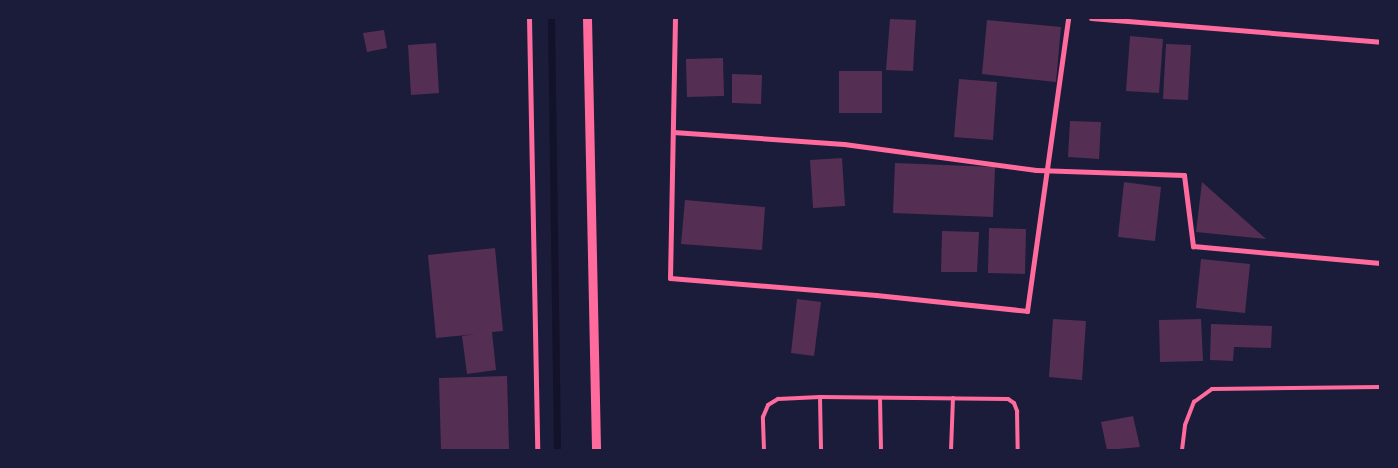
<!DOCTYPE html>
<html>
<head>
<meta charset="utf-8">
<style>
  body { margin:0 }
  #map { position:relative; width:1398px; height:468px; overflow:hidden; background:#1b1b3a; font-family:Ubuntu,sans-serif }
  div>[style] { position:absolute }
  .stream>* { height:7px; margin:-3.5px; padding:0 3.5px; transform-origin:3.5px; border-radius:3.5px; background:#12122b }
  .building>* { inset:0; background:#542f53 }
  .service>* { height:4px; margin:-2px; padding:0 2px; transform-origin:2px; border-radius:2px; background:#ff6b9d }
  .minor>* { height:5px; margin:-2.5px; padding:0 2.5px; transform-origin:2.5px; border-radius:2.5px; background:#ff6b9d }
  .tertiary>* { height:9px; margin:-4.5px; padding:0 4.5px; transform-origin:4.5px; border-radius:4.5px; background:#ff6b9d }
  span { translate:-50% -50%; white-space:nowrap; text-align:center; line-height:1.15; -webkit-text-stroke:4.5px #1b1b3a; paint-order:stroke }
  .frame { position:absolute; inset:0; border:19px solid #1b1b3a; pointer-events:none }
</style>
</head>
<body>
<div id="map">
  <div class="stream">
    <div style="left:551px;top:18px;width:432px;rotate:89.2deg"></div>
  </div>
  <div class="building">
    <div style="clip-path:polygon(890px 19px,916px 20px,913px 71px,886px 70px)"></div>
    <div style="clip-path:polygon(987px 20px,1061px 27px,1056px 82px,982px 74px)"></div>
    <div style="clip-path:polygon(384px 30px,387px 48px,367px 52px,363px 33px)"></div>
    <div style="clip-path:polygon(1130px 36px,1163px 39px,1159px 93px,1126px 91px)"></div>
    <div style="clip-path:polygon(436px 43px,439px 93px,411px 95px,408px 45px)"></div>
    <div style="clip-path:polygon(1166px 44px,1191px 45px,1188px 100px,1163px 99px)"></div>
    <div style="clip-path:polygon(723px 58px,724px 96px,687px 97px,686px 59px)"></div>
    <div style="clip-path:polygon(839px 71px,882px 71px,882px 113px,839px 113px)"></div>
    <div style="clip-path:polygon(732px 74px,762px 75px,761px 104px,732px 103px)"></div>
    <div style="clip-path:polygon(959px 79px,997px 82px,993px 140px,954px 137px)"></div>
    <div style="clip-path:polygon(1070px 121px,1101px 122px,1099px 159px,1068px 157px)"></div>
    <div style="clip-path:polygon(842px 158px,845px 206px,813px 208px,810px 160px)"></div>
    <div style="clip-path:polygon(895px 163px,995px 167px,993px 217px,893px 213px)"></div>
    <div style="clip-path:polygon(1124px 182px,1161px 187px,1155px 241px,1118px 237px)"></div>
    <div style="clip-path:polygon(1202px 182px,1266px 239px,1196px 232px)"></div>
    <div style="clip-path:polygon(685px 200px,765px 207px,762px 250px,681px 244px)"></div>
    <div style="clip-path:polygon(989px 228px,1026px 229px,1025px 274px,988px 273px)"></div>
    <div style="clip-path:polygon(942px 231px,979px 232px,977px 272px,941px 272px)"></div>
    <div style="clip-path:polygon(495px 248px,503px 331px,492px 332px,496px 370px,467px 374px,462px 336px,476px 334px,436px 338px,428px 255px)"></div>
    <div style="clip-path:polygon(1201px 259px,1250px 264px,1245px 313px,1196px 308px)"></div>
    <div style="clip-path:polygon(797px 299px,821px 302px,814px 356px,791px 353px)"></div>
    <div style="clip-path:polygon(1053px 319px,1086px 321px,1082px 380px,1049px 377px)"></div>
    <div style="clip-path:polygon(1201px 319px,1203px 361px,1160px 362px,1159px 320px)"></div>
    <div style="clip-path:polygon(1211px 324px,1272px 326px,1271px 348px,1234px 347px,1233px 361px,1210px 360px)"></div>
    <div style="clip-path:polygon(507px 376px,509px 450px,441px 450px,439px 378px)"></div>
    <div style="clip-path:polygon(1133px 416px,1140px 447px,1107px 450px,1101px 422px)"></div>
  </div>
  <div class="service">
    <div style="left:820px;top:397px;width:53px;rotate:88.9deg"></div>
    <div style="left:880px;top:398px;width:52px;rotate:88.9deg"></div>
    <div style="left:764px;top:450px;width:33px;rotate:-92deg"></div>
    <div style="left:763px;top:417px;width:13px;rotate:-67deg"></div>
    <div style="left:768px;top:405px;width:12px;rotate:-31deg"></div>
    <div style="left:778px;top:399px;width:42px;rotate:-2.7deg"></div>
    <div style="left:820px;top:397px;width:188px;rotate:0.6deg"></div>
    <div style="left:1008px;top:399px;width:7px;rotate:34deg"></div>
    <div style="left:1014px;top:403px;width:9px;rotate:69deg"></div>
    <div style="left:1017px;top:411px;width:39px;rotate:89deg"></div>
    <div style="left:951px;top:450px;width:52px;rotate:-87.8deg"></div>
    <div style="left:1182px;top:450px;width:25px;rotate:-83deg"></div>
    <div style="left:1185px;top:425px;width:25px;rotate:-69deg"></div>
    <div style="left:1194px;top:402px;width:22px;rotate:-36deg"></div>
    <div style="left:1212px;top:389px;width:168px;rotate:-0.7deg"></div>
  </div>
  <div class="minor">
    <div style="left:529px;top:18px;width:432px;rotate:88.9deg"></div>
    <div style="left:675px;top:18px;width:260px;rotate:91.1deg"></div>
    <div style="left:670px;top:278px;width:207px;rotate:4.7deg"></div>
    <div style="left:876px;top:295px;width:152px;rotate:6deg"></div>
    <div style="left:1027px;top:311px;width:296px;rotate:-82deg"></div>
    <div style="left:1091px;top:18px;width:290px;rotate:4.7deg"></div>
    <div style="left:673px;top:132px;width:171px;rotate:4deg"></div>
    <div style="left:844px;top:144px;width:194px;rotate:7.7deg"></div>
    <div style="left:1036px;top:170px;width:148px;rotate:1.9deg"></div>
    <div style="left:1184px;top:175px;width:72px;rotate:82.8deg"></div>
    <div style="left:1193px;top:246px;width:188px;rotate:5.2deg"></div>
  </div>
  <div class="tertiary">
    <div style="left:587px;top:18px;width:432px;rotate:88.8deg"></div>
  </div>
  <div class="frame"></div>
</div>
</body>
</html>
